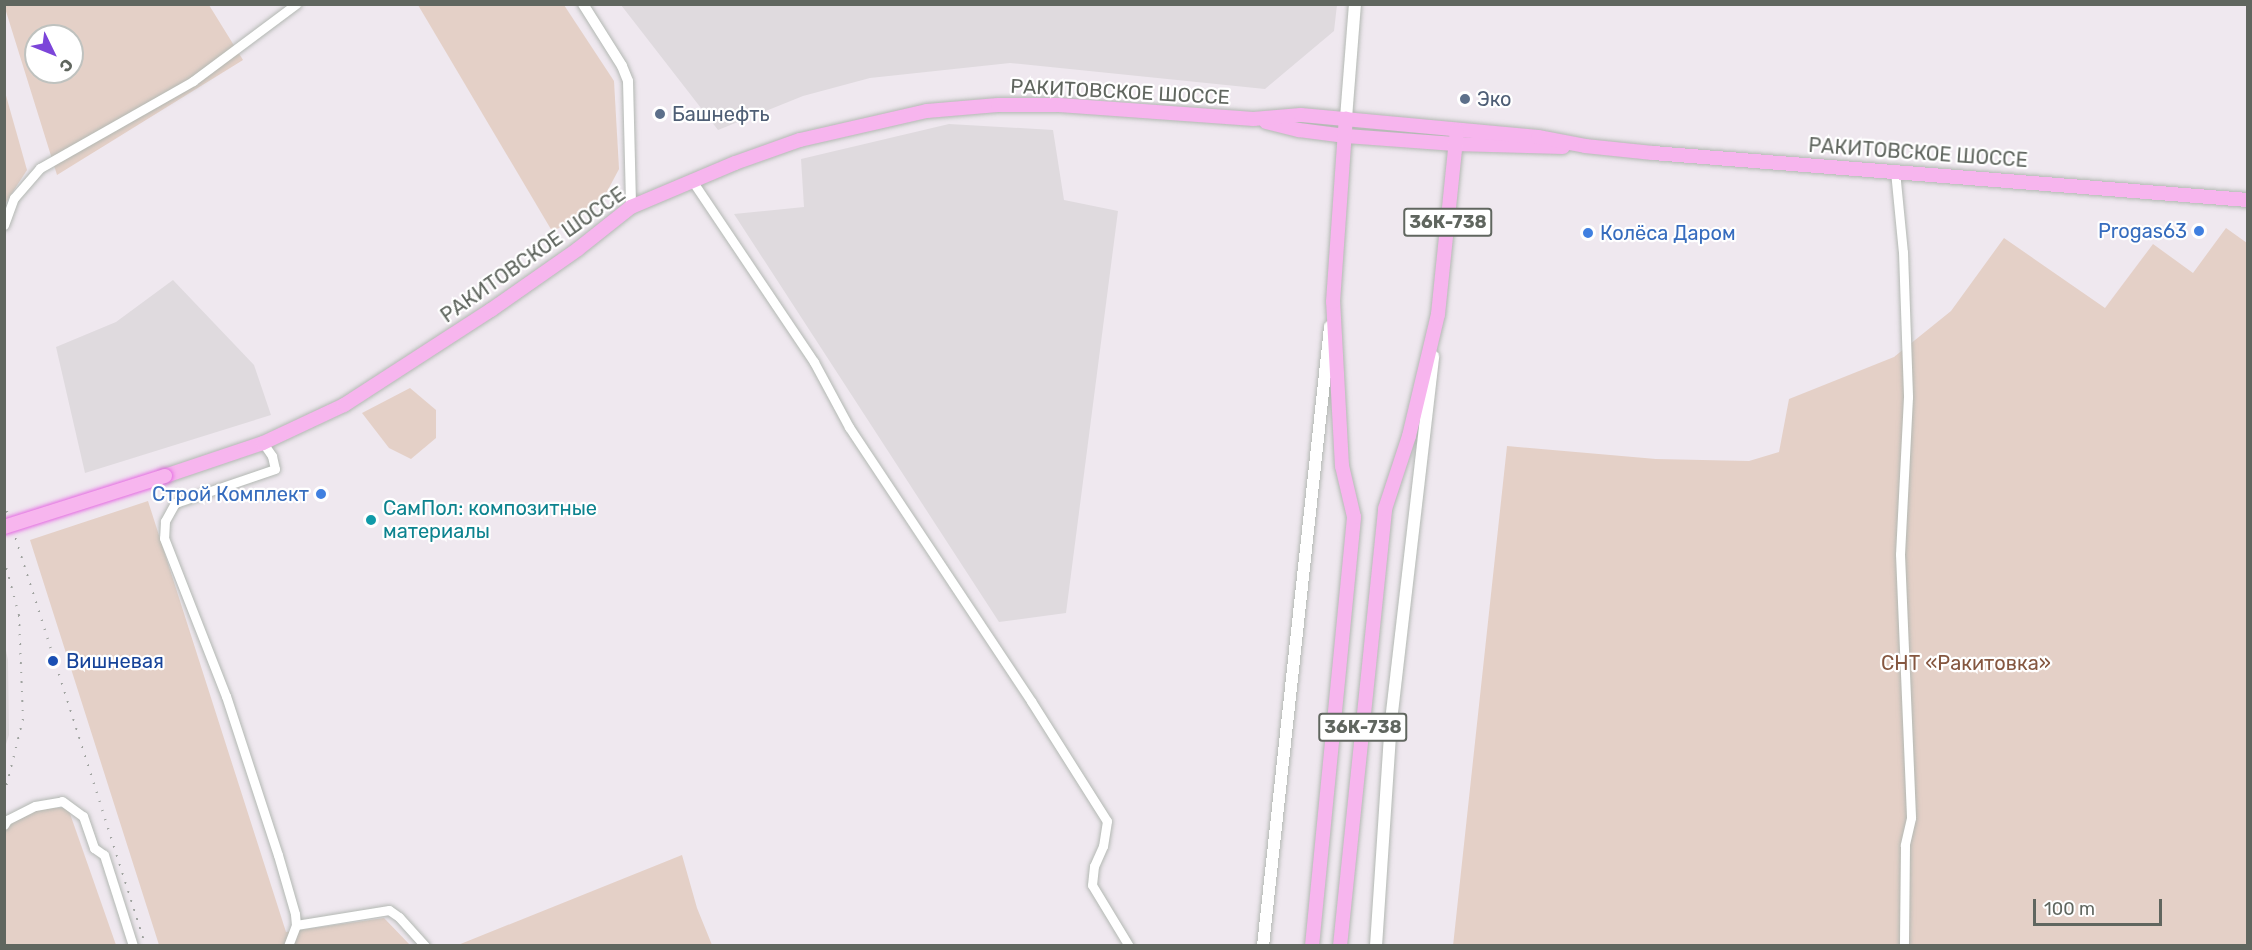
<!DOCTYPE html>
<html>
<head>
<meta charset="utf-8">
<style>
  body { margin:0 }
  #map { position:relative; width:2252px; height:950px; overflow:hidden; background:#efe8ef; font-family:Rubik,sans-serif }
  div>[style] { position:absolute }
  .industrial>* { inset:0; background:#dfdade }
  .green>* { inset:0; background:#e4d0c7 }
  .roads { filter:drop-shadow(0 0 2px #b3b8b3) drop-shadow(0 0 2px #b3b8b3) }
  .minor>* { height:9px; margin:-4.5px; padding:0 4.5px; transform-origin:4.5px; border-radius:4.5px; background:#fff }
  .tertiary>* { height:10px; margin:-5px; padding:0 5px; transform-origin:5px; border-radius:5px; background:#fff }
  .secondary>* { height:12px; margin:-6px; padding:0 6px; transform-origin:6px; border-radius:6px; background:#fff }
  .primary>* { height:14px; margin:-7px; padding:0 7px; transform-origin:7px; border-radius:7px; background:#f7b5ee }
  .rail>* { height:2px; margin-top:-1px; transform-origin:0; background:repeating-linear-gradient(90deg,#a0a3a0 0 1.5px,transparent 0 9.5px) }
  .bridges { filter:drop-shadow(0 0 2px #e46ce2) drop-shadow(0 0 2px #e46ce2) }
  .primary-bridge>* { height:14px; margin:-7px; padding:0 7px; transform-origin:7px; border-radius:7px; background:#f7b5ee }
  .dots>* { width:16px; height:16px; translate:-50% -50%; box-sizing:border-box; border:3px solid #fff; border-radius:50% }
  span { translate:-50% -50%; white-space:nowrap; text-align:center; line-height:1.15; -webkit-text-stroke:4.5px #fff; paint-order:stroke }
  .shield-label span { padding:2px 4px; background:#fff; border:2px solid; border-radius:4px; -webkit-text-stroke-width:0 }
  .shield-label { font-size:18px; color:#60665f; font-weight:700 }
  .street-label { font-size:20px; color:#60665f }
  .service-label { font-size:20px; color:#4e5e75 }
  .left { translate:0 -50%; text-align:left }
  .shop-label { font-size:20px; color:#366cbe }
  .right { translate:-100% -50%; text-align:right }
  .culture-label { font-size:20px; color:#0d838f }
  .transit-label { font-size:20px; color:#164399 }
  .park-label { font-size:20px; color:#855740 }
  .frame { position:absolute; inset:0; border:6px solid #60665f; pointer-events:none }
  .north { position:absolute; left:24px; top:24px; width:60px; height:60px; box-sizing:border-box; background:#fff; border:2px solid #bfc2bf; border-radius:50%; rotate:133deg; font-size:16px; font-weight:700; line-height:24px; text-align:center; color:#60665f }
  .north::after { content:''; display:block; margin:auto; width:21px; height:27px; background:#7c45d9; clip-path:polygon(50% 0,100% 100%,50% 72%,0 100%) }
  .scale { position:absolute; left:2033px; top:899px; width:129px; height:27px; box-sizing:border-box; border:3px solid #60665f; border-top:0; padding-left:8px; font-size:18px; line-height:21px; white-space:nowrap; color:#60665f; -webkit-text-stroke:4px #fff; paint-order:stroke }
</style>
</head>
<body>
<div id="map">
  <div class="industrial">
    <div style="clip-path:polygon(621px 5px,621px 4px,1337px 5px,1334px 31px,1265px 89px,1010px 63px,870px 78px,803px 96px,718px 130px)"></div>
    <div style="clip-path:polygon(949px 124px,1053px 130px,1064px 200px,1118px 211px,1066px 613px,999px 622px,734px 214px,804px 207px,801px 159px)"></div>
    <div style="clip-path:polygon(173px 280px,254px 365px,271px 415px,85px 473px,56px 347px,116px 322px)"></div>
    <div style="clip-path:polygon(5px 646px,8px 660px,9px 735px,5px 747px)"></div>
  </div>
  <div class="green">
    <div style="clip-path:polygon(evenodd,4px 5px,209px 5px,243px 60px,57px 175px,4px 5px,36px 36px,72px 36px,72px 72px,36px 72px,36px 36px)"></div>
    <div style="clip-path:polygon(418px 5px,564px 5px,614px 81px,619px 169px,601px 203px,569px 224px,552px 231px)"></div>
    <div style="clip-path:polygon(5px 92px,27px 170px,5px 204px,4px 204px)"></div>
    <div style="clip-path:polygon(2226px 228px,2247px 243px,2247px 945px,1453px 946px,1507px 446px,1656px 459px,1749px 461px,1779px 452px,1789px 399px,1894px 357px,1951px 311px,2004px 238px,2105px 308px,2153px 244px,2193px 273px)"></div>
    <div style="clip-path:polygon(410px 388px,436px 410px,436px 438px,411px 459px,389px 448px,362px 413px)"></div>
    <div style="clip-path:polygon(148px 501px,286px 932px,384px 918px,410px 945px,159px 945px,30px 540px)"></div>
    <div style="clip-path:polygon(35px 808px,68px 808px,116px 945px,5px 945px,4px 825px)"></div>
    <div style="clip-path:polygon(682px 855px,697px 908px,712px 945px,458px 945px)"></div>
  </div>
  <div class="roads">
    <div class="minor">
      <div style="left:1895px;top:171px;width:81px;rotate:84.4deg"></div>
      <div style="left:1903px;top:252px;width:145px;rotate:88deg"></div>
      <div style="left:1908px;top:397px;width:157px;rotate:92.9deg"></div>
      <div style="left:1900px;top:554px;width:264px;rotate:87.6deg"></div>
      <div style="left:1911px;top:818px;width:28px;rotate:103deg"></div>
      <div style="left:1905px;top:845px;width:101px;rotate:90.6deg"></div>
      <div style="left:693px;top:182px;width:217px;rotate:56.1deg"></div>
      <div style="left:814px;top:362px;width:74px;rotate:61.7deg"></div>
      <div style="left:849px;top:427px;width:329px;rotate:56.4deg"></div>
      <div style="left:1031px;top:701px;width:142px;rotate:57.7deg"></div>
      <div style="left:1107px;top:821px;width:25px;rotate:99deg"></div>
      <div style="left:1103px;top:846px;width:22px;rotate:114deg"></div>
      <div style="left:1094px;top:866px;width:19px;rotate:96deg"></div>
      <div style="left:1092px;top:885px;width:71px;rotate:58.8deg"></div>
      <div style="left:4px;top:225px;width:29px;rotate:-70deg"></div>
      <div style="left:14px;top:198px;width:40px;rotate:-49deg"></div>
      <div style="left:40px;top:168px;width:176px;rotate:-29.6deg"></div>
      <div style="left:193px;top:81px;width:129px;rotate:-36.8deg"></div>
      <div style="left:263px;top:443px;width:16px;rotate:55deg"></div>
      <div style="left:272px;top:456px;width:13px;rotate:77deg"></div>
      <div style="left:275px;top:469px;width:106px;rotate:161.2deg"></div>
      <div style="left:175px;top:503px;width:21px;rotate:119deg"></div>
      <div style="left:165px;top:521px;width:17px;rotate:93deg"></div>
      <div style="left:164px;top:538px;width:170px;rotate:68.6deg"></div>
      <div style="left:226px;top:696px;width:167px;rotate:71.9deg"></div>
      <div style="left:278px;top:855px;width:61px;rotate:73.9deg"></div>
      <div style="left:295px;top:914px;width:11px;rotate:85deg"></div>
      <div style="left:296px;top:925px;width:94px;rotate:-9.2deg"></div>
      <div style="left:389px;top:910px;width:12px;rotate:35deg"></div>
      <div style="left:399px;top:917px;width:39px;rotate:48deg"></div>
      <div style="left:4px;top:825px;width:6px;rotate:-59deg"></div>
      <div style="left:7px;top:820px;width:31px;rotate:-27deg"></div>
      <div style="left:35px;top:806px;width:27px;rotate:-10deg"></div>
      <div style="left:62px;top:801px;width:26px;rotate:36deg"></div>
      <div style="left:83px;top:816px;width:34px;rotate:71deg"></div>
      <div style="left:94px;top:848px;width:12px;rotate:35deg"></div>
      <div style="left:104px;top:855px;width:96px;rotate:72.3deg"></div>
      <div style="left:288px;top:946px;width:22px;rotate:-69deg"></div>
    </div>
    <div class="tertiary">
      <div style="left:583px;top:4px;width:73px;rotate:57.8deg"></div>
      <div style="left:622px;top:66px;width:16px;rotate:68deg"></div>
      <div style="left:628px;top:81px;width:126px;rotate:88.6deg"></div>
    </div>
    <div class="secondary">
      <div style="left:1346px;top:118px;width:114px;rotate:-85.5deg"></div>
      <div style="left:1263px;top:946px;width:623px;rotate:-83.82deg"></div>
      <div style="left:1376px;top:946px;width:225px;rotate:-86.2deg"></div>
      <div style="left:1391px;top:721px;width:367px;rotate:-83.4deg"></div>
    </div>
    <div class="primary">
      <div style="left:1266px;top:122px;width:34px;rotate:14deg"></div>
      <div style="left:1299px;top:130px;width:47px;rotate:7.3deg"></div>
      <div style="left:1346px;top:136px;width:109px;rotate:4.2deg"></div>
      <div style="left:1455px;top:144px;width:108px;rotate:1.6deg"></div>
      <div style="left:165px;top:476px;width:103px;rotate:-18.6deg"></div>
      <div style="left:263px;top:443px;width:89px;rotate:-25.1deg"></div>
      <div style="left:344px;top:405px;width:175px;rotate:-32.9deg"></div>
      <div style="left:491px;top:310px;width:106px;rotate:-35deg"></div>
      <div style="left:578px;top:249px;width:68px;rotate:-38.4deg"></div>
      <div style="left:631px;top:207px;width:113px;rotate:-22.9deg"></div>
      <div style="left:735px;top:163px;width:69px;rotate:-19.5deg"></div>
      <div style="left:800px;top:140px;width:130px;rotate:-12.9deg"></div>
      <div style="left:927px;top:111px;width:71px;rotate:-4.8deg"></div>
      <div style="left:998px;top:105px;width:61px"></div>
      <div style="left:1059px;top:105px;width:195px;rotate:4.1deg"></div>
      <div style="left:1253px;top:119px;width:48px;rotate:-4.8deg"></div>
      <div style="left:1301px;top:115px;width:238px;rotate:5.3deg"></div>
      <div style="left:1538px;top:137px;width:48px;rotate:10.8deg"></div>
      <div style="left:1585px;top:146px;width:68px;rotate:5.9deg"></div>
      <div style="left:1653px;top:153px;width:597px;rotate:4.52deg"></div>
      <div style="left:1312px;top:946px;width:431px;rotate:-84.4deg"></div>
      <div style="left:1354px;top:517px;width:52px;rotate:-103.2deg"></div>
      <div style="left:1342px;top:466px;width:164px;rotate:-93.1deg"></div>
      <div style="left:1333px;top:302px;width:184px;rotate:-86deg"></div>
      <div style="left:1340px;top:946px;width:439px;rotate:-84.1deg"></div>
      <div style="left:1385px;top:509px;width:77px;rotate:-71.8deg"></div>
      <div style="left:1409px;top:436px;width:125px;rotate:-76.6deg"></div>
      <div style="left:1438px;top:314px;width:185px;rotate:-84.1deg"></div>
    </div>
  </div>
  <div class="rail">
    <div style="left:4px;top:502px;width:466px;rotate:72.3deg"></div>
    <div style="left:4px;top:559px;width:58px;rotate:75deg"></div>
    <div style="left:19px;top:615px;width:104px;rotate:87.8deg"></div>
    <div style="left:23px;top:719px;width:79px;rotate:103.9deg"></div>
  </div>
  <div class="bridges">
    <div class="primary-bridge">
      <div style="left:4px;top:527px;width:169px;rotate:-17.6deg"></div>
    </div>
  </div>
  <div class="dots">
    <div style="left:1465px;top:99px;background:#5c6f8a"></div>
    <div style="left:660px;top:114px;background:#5c6f8a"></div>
    <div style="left:2199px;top:231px;background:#3f7fe0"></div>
    <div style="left:1588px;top:233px;background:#3f7fe0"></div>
    <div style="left:321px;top:494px;background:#3f7fe0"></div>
    <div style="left:371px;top:520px;background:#0f9aa8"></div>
    <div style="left:53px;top:661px;background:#1a4fb4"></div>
  </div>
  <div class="shield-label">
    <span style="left:1448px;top:222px">36К-738</span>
    <span style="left:1363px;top:727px">36К-738</span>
  </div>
  <div class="street-label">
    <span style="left:1120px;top:92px;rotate:3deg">РАКИТОВСКОЕ ШОССЕ</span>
    <span style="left:1918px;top:153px;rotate:4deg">РАКИТОВСКОЕ ШОССЕ</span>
    <span style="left:533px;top:255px;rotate:-35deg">РАКИТОВСКОЕ ШОССЕ</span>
  </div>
  <div class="service-label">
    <span class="left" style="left:1477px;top:99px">Эко</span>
    <span class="left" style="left:672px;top:114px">Башнефть</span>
  </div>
  <div class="shop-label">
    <span class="right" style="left:2187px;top:231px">Progas63</span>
    <span class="left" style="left:1600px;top:233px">Колёса Даром</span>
    <span class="right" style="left:309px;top:494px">Строй Комплект</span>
  </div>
  <div class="culture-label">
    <span class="left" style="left:383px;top:520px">СамПол: композитные<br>материалы</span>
  </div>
  <div class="transit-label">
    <span class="left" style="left:66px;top:661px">Вишневая</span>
  </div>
  <div class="park-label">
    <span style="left:1966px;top:663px">СНТ «Ракитовка»</span>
  </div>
  <div class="frame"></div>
  <div class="north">С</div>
  <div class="scale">100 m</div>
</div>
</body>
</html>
